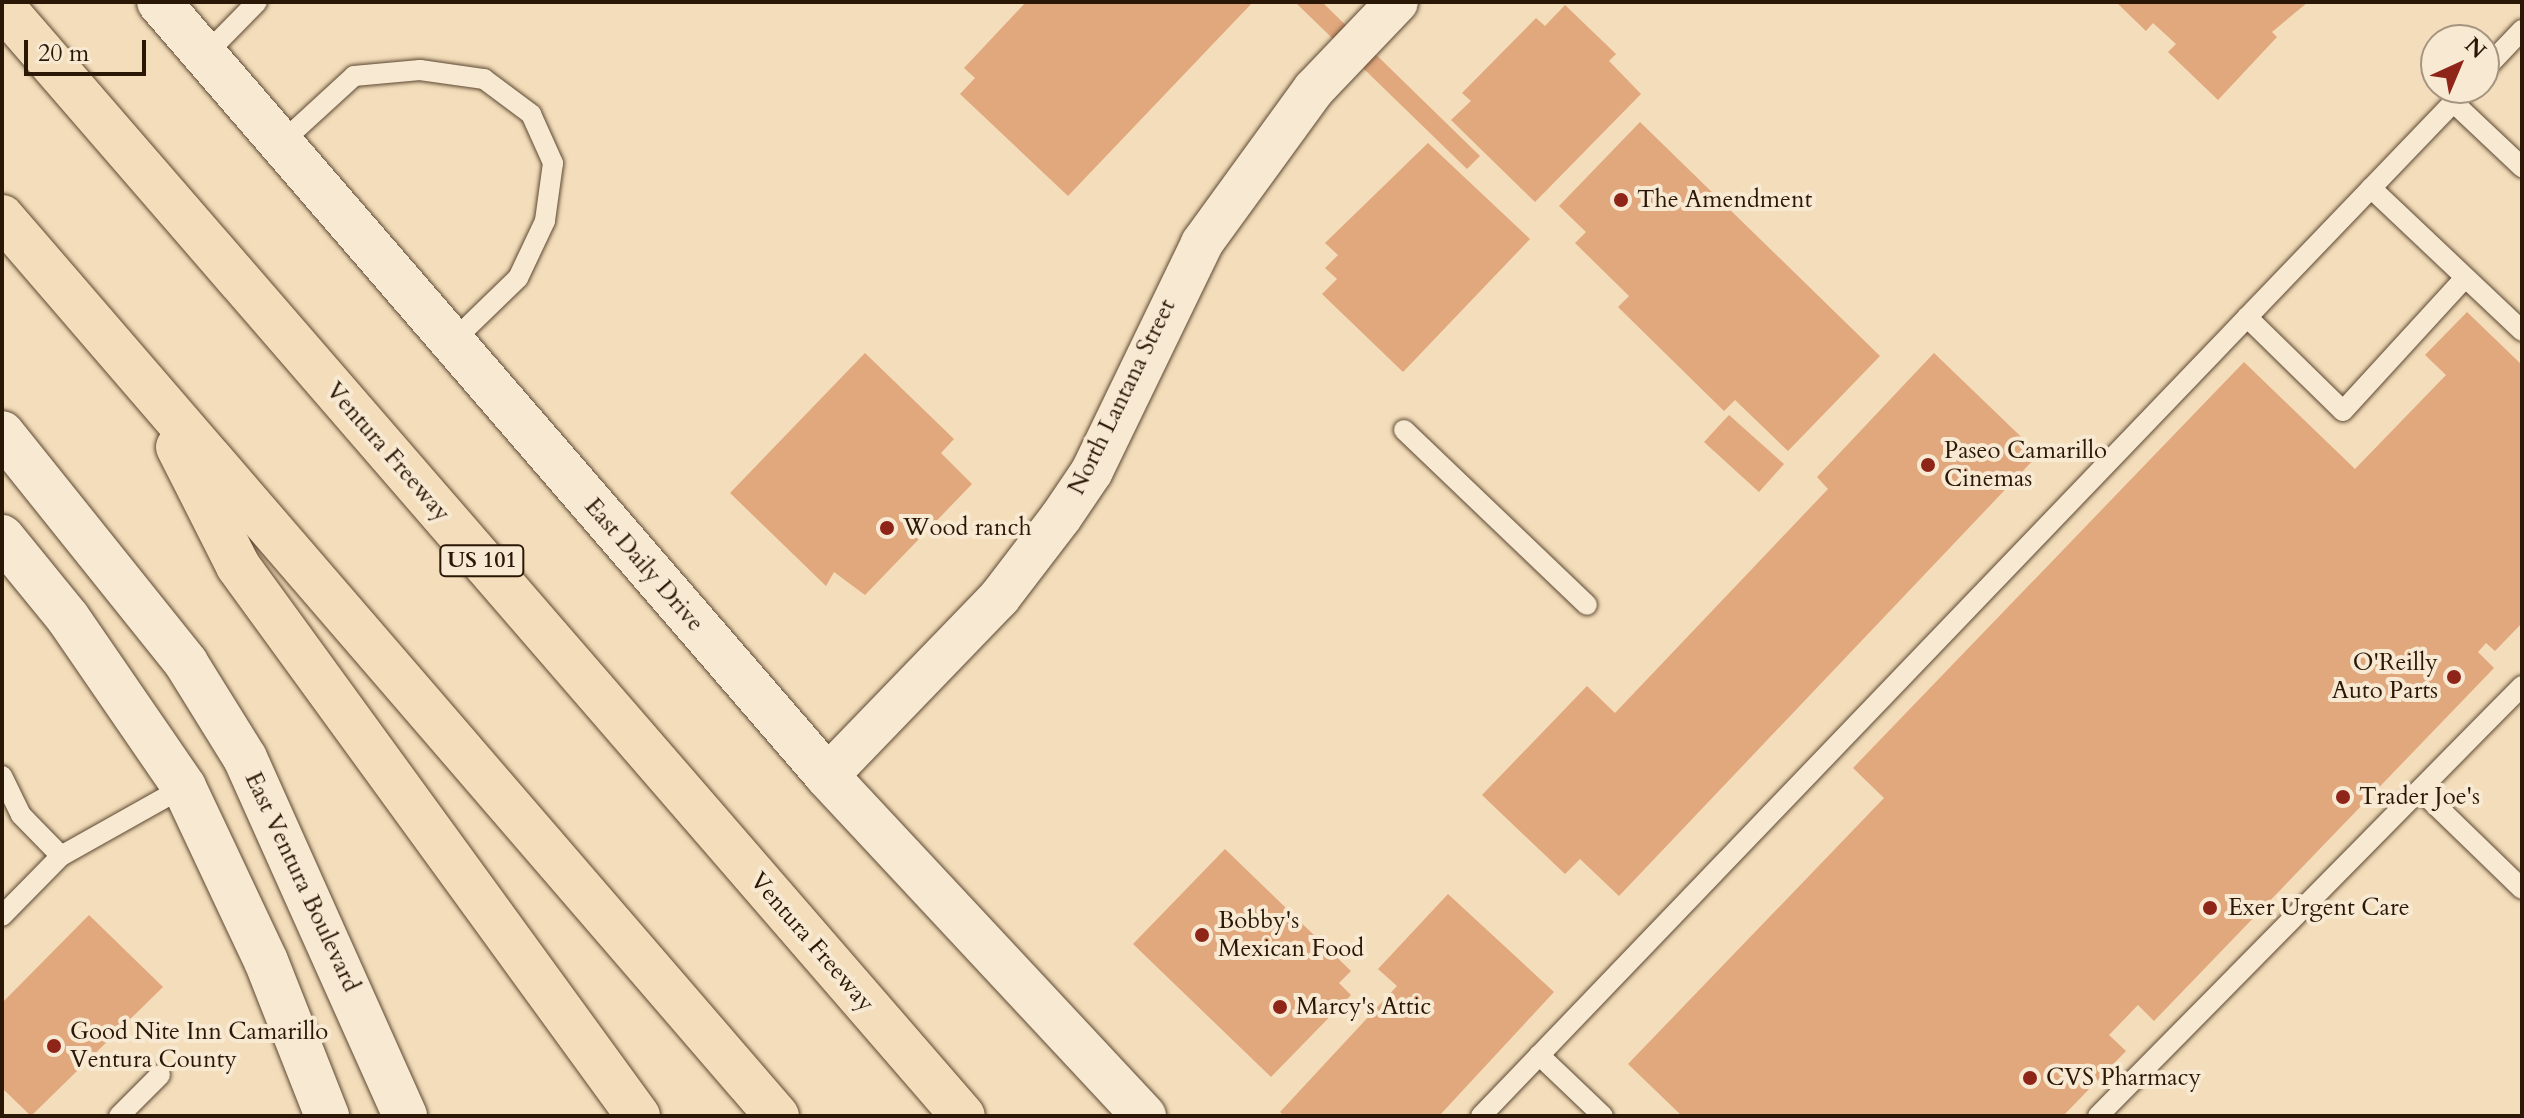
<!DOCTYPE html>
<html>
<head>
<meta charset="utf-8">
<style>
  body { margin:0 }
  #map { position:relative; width:2524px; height:1118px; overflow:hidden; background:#f3ddba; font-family:Cardo,serif }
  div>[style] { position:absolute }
  .building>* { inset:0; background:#e1a77d }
  .roads { filter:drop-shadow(0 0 2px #5d4832) drop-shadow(0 0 2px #5d4832) }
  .lane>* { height:20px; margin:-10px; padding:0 10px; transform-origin:10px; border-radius:10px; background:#f7e9d2 }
  .street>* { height:42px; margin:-21px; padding:0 21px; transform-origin:21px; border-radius:21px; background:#f7e9d2 }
  .secondary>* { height:44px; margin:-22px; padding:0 22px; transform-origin:22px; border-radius:22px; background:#f7e9d2 }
  .highway>* { height:44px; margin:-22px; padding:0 22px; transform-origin:22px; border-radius:22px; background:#f3ddba }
  .dots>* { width:22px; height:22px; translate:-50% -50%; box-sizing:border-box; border:4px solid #f7e9d2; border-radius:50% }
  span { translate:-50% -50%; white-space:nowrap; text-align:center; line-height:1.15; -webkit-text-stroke:8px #f7e9d2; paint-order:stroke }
  .shield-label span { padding:2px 6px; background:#f7e9d2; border:2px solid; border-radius:6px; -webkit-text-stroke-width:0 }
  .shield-label { font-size:22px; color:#2b1705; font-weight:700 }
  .poi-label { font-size:24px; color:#2b1705 }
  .left { translate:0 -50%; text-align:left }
  .right { translate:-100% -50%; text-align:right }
  .street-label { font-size:24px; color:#2b1705 }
  .frame { position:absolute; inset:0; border:4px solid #2b1705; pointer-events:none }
  .north { position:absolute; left:2420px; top:24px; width:80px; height:80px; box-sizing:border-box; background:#f7e9d2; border:2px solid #a59580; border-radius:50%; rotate:44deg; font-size:22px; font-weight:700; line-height:32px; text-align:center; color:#2b1705 }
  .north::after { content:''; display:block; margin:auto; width:28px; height:36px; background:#8f2418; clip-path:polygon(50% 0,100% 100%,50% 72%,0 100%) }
  .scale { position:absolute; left:24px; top:40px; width:122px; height:36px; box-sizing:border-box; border:4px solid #2b1705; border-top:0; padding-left:10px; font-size:24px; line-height:28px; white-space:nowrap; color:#2b1705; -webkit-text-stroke:6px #f7e9d2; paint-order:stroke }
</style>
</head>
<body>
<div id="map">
  <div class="building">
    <div style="clip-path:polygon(1026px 2px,1253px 2px,1068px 196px,960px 94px,975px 78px,964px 68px)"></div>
    <div style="clip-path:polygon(1295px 2px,1322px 2px,1480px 156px,1467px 169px)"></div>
    <div style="clip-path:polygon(2116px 2px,2308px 2px,2272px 32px,2277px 37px,2218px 100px,2168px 52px,2176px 44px,2153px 23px,2146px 31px)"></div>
    <div style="clip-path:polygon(1565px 5px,1616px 54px,1609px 61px,1641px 94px,1535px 202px,1451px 120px,1471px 101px,1462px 93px,1536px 18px,1545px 26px)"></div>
    <div style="clip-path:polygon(1640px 122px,1880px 356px,1788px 451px,1735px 400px,1724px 411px,1618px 307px,1629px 296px,1575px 243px,1586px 232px,1559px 206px)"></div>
    <div style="clip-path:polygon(1428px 143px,1530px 239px,1403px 372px,1322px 294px,1337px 279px,1325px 268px,1338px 255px,1325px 243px)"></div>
    <div style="clip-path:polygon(2467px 312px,2522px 365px,2522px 623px,2495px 651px,2486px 643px,2478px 652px,2494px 668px,2154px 1021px,2138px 1005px,2109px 1035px,2126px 1051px,2063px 1116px,1682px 1116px,1628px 1064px,1884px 798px,1853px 768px,2244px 362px,2355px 469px,2446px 375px,2425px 355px)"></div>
    <div style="clip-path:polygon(865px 353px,954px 439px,941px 453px,972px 484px,865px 595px,834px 572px,826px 586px,730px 493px)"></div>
    <div style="clip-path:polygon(1934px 353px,2039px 454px,1619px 896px,1580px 859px,1565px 874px,1482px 795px,1587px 686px,1615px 713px,1828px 489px,1817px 477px)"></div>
    <div style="clip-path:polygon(1729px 415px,1784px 464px,1759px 492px,1704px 442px)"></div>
    <div style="clip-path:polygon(1225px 849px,1351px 971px,1339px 983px,1351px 995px,1271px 1077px,1133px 944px)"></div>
    <div style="clip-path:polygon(1448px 894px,1554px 992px,1439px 1116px,1284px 1116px,1280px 1112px,1397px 986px,1378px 969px)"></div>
    <div style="clip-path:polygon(89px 915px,163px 987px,31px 1116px,2px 1088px,2px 1003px)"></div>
  </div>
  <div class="roads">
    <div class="lane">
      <div style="left:205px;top:55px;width:74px;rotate:-45.5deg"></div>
      <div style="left:2484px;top:70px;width:55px;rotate:-46.5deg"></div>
      <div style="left:2453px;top:102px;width:95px;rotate:43.3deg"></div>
      <div style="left:281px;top:143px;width:99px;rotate:-42.5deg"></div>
      <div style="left:354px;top:76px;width:66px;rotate:-5.2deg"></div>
      <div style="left:420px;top:70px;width:65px;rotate:8deg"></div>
      <div style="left:484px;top:79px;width:59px;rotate:36.7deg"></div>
      <div style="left:531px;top:114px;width:54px;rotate:65.8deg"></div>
      <div style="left:553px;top:163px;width:59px;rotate:97.9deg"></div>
      <div style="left:545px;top:221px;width:63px;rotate:115.3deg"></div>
      <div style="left:518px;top:278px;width:93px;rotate:135.9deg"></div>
      <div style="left:2371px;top:188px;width:208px;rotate:43.4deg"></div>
      <div style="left:2247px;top:317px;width:134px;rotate:44.4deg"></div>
      <div style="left:2343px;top:411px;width:180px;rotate:-47.5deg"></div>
      <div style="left:1404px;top:430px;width:253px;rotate:43.7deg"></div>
      <div style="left:2px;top:776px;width:43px;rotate:64deg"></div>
      <div style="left:21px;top:815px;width:57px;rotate:45.7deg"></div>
      <div style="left:61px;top:856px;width:141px;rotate:-29.3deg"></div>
      <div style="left:2420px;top:790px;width:142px;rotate:44.1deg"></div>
      <div style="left:2px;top:916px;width:84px;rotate:-45.5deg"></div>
      <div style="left:1539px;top:1055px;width:88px;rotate:43.6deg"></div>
      <div style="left:119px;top:1116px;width:58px;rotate:-45deg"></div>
      <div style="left:1481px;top:1116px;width:1424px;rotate:-46.19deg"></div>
      <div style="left:2098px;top:1116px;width:604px;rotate:-45.4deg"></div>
    </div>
    <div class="street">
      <div style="left:827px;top:776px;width:248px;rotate:-46deg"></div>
      <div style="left:999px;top:598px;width:102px;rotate:-52.6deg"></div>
      <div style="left:1061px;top:517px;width:55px;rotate:-56deg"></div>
      <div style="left:1092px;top:471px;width:253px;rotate:-64.2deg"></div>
      <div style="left:1202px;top:243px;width:190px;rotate:-54deg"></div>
      <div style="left:1314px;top:89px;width:120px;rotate:-46.3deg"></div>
    </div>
    <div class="secondary">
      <div style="left:159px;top:2px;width:1022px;rotate:49.2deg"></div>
      <div style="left:827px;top:776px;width:465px;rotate:47deg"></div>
      <div style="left:2px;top:433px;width:295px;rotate:51.3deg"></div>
      <div style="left:186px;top:663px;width:112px;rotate:58.2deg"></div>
      <div style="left:245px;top:758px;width:392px;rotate:65.9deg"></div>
      <div style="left:2px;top:537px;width:104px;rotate:50.8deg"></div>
      <div style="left:68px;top:618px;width:205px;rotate:55.5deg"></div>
      <div style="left:184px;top:787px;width:192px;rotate:64.8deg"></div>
      <div style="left:266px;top:961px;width:167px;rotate:68.5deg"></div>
    </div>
    <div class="highway">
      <div style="left:2px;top:6px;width:1468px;rotate:49.12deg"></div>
      <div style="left:2px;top:217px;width:1187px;rotate:49.24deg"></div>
      <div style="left:178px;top:447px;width:133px;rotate:63.2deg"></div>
      <div style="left:238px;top:566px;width:680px;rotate:53.97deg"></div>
    </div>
  </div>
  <div class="dots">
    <div style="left:1621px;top:200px;background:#8f2418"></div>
    <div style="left:1928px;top:465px;background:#8f2418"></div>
    <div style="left:887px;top:528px;background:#8f2418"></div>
    <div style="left:2454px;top:677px;background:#8f2418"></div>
    <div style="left:2343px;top:797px;background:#8f2418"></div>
    <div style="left:2210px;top:908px;background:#8f2418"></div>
    <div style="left:1202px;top:935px;background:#8f2418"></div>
    <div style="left:1280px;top:1007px;background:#8f2418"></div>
    <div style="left:54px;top:1046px;background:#8f2418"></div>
    <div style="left:2030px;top:1078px;background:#8f2418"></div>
  </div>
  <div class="shield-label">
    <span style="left:482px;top:561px">US 101</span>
  </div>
  <div class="poi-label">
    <span class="left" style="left:1637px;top:200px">The Amendment</span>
    <span class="left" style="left:1944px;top:465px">Paseo Camarillo<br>Cinemas</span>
    <span class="left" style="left:903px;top:528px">Wood ranch</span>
    <span class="right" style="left:2438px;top:677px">O'Reilly<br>Auto Parts</span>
    <span class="left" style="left:2359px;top:797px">Trader Joe's</span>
    <span class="left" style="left:2228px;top:908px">Exer Urgent Care</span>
    <span class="left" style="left:1218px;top:935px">Bobby's<br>Mexican Food</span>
    <span class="left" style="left:1296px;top:1007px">Marcy's Attic</span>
    <span class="left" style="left:70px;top:1046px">Good Nite Inn Camarillo<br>Ventura County</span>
    <span class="left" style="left:2046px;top:1078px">CVS Pharmacy</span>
  </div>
  <div class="street-label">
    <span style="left:1122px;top:397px;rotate:-64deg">North Lantana Street</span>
    <span style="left:388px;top:452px;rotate:49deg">Ventura Freeway</span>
    <span style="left:644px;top:565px;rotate:49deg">East Daily Drive</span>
    <span style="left:302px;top:882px;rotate:65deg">East Ventura Boulevard</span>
    <span style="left:812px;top:942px;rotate:49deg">Ventura Freeway</span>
  </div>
  <div class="frame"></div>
  <div class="north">N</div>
  <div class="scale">20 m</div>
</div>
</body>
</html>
